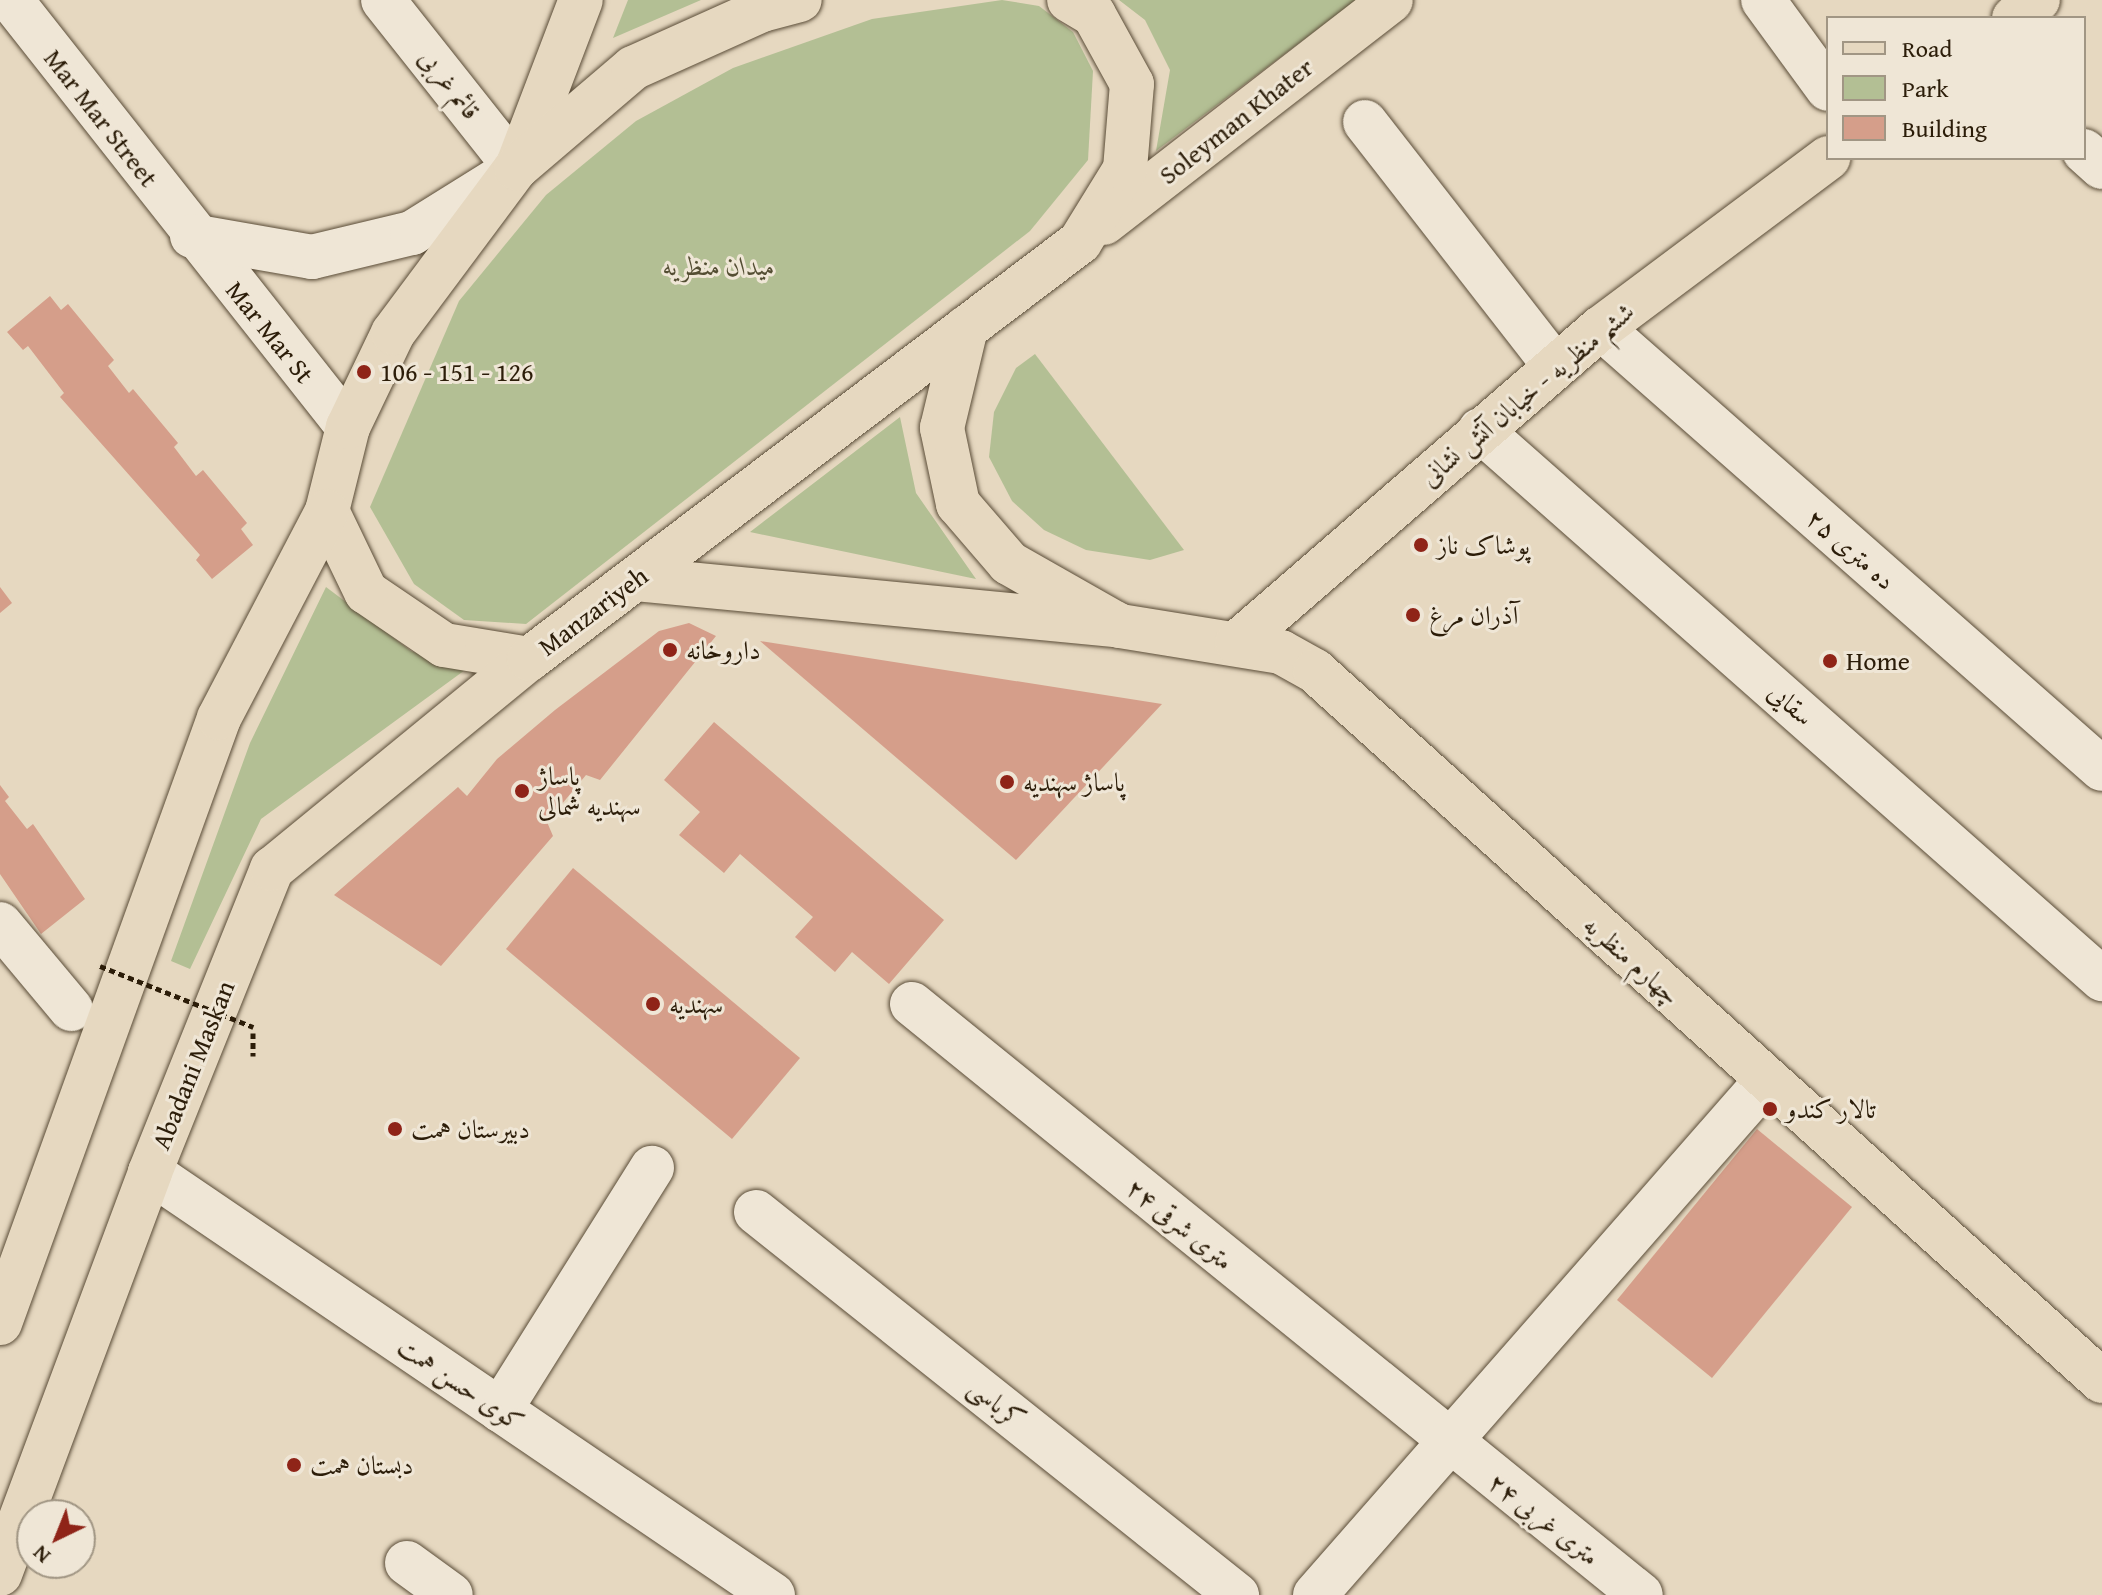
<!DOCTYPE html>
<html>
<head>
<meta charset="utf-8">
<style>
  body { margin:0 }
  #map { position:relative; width:2102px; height:1595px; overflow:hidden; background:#e6d8c0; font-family:"Gentium Book Plus",Amiri,serif }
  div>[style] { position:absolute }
  .green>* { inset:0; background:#b3bf94 }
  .building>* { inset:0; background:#d59e8a }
  .path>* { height:5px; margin-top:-2.5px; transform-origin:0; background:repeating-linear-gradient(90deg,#2c1d09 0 6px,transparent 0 10px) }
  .roads { filter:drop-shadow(0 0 2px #5a4c37) drop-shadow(0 0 2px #5a4c37) }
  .minor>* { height:44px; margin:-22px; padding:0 22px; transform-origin:22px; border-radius:22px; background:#efe6d6 }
  .major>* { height:44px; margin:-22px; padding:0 22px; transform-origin:22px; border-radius:22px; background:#e6d8c0 }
  .path-bridge>* { height:5px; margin-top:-2.5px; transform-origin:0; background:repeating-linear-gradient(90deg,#2c1d09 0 6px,transparent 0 10px) }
  .dots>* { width:22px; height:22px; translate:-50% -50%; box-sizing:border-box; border:4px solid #efe6d6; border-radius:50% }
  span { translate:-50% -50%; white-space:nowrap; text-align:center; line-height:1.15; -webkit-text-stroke:6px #efe6d6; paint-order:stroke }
  .street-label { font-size:26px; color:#2c1d09 }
  .park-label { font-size:26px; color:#544e33; font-style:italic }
  .poi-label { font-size:26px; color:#2c1d09 }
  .left { translate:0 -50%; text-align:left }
  .legend { position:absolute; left:1826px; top:16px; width:260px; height:144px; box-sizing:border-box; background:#efe6d6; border:2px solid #a19684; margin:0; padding:10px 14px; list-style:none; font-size:24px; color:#2c1d09 }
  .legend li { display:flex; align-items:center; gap:16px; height:40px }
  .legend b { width:40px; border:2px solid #a19684 }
  .north { position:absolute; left:16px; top:1499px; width:80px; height:80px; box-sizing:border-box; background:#efe6d6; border:2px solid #a19684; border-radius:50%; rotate:223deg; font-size:22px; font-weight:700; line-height:32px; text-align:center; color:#2c1d09 }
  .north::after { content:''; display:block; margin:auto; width:28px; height:36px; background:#8f2418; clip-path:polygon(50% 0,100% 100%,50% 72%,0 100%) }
</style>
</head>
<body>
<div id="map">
  <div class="green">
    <div style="clip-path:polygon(628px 0,701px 0,613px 38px)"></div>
    <div style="clip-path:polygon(1002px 0,1039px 6px,1073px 32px,1093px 71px,1088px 160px,1030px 231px,526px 624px,464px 620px,414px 584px,370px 507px,459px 301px,546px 195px,636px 121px,733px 68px,872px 19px)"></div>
    <div style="clip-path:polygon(1119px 0,1356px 0,1156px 151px,1170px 70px,1145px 20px)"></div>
    <div style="clip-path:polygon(1035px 354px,1184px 550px,1150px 560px,1086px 550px,1044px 530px,1012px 501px,989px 457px,994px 412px,1016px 368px)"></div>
    <div style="clip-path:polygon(900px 417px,916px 493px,976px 579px,750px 532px)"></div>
    <div style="clip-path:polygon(326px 587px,411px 651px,465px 670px,261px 819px,190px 969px,171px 961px,250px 743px)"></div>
  </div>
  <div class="building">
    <div style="clip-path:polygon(50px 296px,61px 310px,68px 304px,114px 360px,108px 366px,129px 393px,133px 389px,178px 443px,174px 447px,196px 476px,203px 470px,247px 523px,241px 529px,253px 545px,212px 579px,196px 560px,200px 555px,60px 397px,64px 393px,28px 346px,23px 350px,7px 332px)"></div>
    <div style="clip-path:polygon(0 587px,12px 603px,0 613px)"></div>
    <div style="clip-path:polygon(689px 623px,716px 636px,600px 780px,586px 775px,547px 822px,553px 836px,441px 966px,334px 895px,458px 787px,467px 796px,497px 759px,555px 710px,659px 631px)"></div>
    <div style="clip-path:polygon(760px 641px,1162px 704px,1016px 860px)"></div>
    <div style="clip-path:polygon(714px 722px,944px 920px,889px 984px,852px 952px,835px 972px,795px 937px,813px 917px,740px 854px,724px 873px,679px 835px,700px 812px,664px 780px)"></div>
    <div style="clip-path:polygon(0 785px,9px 797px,5px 801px,27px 829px,33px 824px,85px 899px,41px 934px,0 874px)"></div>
    <div style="clip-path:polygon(573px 868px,800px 1058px,732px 1139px,506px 949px)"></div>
    <div style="clip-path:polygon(1757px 1129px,1852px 1207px,1712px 1378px,1617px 1300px)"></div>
  </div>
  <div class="path">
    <div style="left:253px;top:1033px;width:23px;rotate:90deg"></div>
  </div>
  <div class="roads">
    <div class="minor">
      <div style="left:11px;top:0;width:544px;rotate:51.72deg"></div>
      <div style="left:1763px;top:0;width:110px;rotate:53.9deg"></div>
      <div style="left:1365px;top:122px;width:309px;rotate:52.1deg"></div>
      <div style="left:2084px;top:151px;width:24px;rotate:42deg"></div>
      <div style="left:192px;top:236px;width:122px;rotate:9.9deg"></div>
      <div style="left:312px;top:257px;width:103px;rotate:-13.5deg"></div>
      <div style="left:412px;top:233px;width:123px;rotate:-32deg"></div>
      <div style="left:516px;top:168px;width:214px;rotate:-128.4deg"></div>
      <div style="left:1601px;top:328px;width:667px;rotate:41.36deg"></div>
      <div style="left:1480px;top:430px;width:830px;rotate:41.43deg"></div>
      <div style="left:0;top:924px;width:111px;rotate:50.1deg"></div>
      <div style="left:912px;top:1004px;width:938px;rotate:39.03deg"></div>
      <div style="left:150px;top:1172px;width:753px;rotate:34.18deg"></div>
      <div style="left:756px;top:1212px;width:615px;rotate:38.53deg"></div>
      <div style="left:500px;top:1410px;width:286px;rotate:-57.9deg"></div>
      <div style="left:407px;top:1563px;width:54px;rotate:36deg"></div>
      <div style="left:1315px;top:1595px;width:684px;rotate:-48.74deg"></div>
    </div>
    <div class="major">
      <div style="left:2014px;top:18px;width:30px;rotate:-37deg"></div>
      <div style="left:519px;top:162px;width:173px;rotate:-69.1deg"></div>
      <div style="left:1104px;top:223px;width:363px;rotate:-37.8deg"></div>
      <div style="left:636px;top:579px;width:486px;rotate:5.5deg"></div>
      <div style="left:1120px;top:626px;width:128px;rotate:-150.4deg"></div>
      <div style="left:1009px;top:563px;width:78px;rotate:-130.8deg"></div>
      <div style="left:958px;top:504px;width:78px;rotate:-101.9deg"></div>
      <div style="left:942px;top:428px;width:103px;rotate:-76.5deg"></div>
      <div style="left:1120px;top:626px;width:163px;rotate:9.2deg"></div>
      <div style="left:1281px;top:652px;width:39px;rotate:29deg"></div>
      <div style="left:1315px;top:671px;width:1060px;rotate:42.06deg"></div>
      <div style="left:1237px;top:643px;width:481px;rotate:-40.9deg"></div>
      <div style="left:1601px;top:328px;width:284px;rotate:-36.8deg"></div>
      <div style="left:529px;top:659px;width:86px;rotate:-170.6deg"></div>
      <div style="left:444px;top:645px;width:94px;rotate:-145.8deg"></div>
      <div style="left:366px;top:592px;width:90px;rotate:-115.7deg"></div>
      <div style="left:327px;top:511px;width:87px;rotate:-76deg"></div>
      <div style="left:348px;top:427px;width:104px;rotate:-64.4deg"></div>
      <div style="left:393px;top:333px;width:206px;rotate:-53.3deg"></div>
      <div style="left:516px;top:168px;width:154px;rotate:-40.5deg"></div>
      <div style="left:633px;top:68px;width:141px;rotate:-24.2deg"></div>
      <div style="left:762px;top:10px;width:39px;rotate:-15deg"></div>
      <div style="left:0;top:1323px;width:643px;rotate:-70.1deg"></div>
      <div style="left:219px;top:718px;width:233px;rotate:-62.4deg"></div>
      <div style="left:0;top:1574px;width:429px;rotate:-69.5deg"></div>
      <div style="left:150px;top:1172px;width:327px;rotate:-68.1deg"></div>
      <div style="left:272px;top:869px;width:332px;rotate:-39.3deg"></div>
      <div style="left:529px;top:659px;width:691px;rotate:-37.12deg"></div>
      <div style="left:1080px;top:242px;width:86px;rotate:-58.3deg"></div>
      <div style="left:1125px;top:169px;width:85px;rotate:-85.3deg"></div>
      <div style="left:1132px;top:84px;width:79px;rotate:-118.8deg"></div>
      <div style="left:1094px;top:15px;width:29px;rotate:-149deg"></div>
    </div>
  </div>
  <div class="path-bridge">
    <div style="left:100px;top:966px;width:165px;rotate:21.7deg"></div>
  </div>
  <div class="dots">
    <div style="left:364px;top:372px;background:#8f2418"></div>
    <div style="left:1421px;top:545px;background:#8f2418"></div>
    <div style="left:1413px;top:615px;background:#8f2418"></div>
    <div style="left:670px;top:650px;background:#8f2418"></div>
    <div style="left:1830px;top:661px;background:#8f2418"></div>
    <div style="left:1007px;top:782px;background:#8f2418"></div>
    <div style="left:522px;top:791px;background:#8f2418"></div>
    <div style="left:653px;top:1004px;background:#8f2418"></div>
    <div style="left:1770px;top:1109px;background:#8f2418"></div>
    <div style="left:395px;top:1129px;background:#8f2418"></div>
    <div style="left:294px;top:1465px;background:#8f2418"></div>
  </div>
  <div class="street-label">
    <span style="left:450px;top:84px;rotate:52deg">قائم غربی</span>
    <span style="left:101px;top:118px;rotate:52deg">Mar Mar Street</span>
    <span style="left:1236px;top:121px;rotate:-38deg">Soleyman Khater</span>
    <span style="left:270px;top:332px;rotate:51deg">Mar Mar St</span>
    <span style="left:1527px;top:394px;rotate:-40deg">ششم منظریه - خیابان آتش نشانی</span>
    <span style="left:1851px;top:549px;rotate:41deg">ده متری ۲۵</span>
    <span style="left:593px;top:611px;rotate:-37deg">Manzariyeh</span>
    <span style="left:1791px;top:704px;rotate:41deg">سقایی</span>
    <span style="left:1632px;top:960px;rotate:42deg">چهارم منظریه</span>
    <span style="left:193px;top:1065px;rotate:-68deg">Abadani Maskan</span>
    <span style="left:1180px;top:1224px;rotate:39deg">۲۴ متری شرقی</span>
    <span style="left:461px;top:1384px;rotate:34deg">کوی حسن همت</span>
    <span style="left:997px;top:1403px;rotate:39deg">کرباسی</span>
    <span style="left:1544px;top:1519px;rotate:38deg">۲۴ متری غربی</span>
  </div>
  <div class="park-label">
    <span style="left:719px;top:266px">میدان منظریه</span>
  </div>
  <div class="poi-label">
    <span class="left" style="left:380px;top:372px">106 - 151 - 126</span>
    <span class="left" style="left:1437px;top:545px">پوشاک ناز</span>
    <span class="left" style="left:1429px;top:615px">آذران مرغ</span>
    <span class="left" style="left:686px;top:650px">داروخانه</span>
    <span class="left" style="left:1846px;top:661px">Home</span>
    <span class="left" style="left:538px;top:791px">پاساژ<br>سهندیه شمالی</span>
    <span class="left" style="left:1023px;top:782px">پاساژ سهندیه</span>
    <span class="left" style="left:669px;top:1004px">سهندیه</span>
    <span class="left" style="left:1786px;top:1109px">تالار کندو</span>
    <span class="left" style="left:411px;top:1129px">دبیرستان همت</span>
    <span class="left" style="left:310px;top:1465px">دبستان همت</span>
  </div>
  <ul class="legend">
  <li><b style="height:10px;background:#e6d8c0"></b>Road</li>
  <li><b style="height:22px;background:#b3bf94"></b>Park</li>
  <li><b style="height:22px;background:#d59e8a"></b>Building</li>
  </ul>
  <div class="north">N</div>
</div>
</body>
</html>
